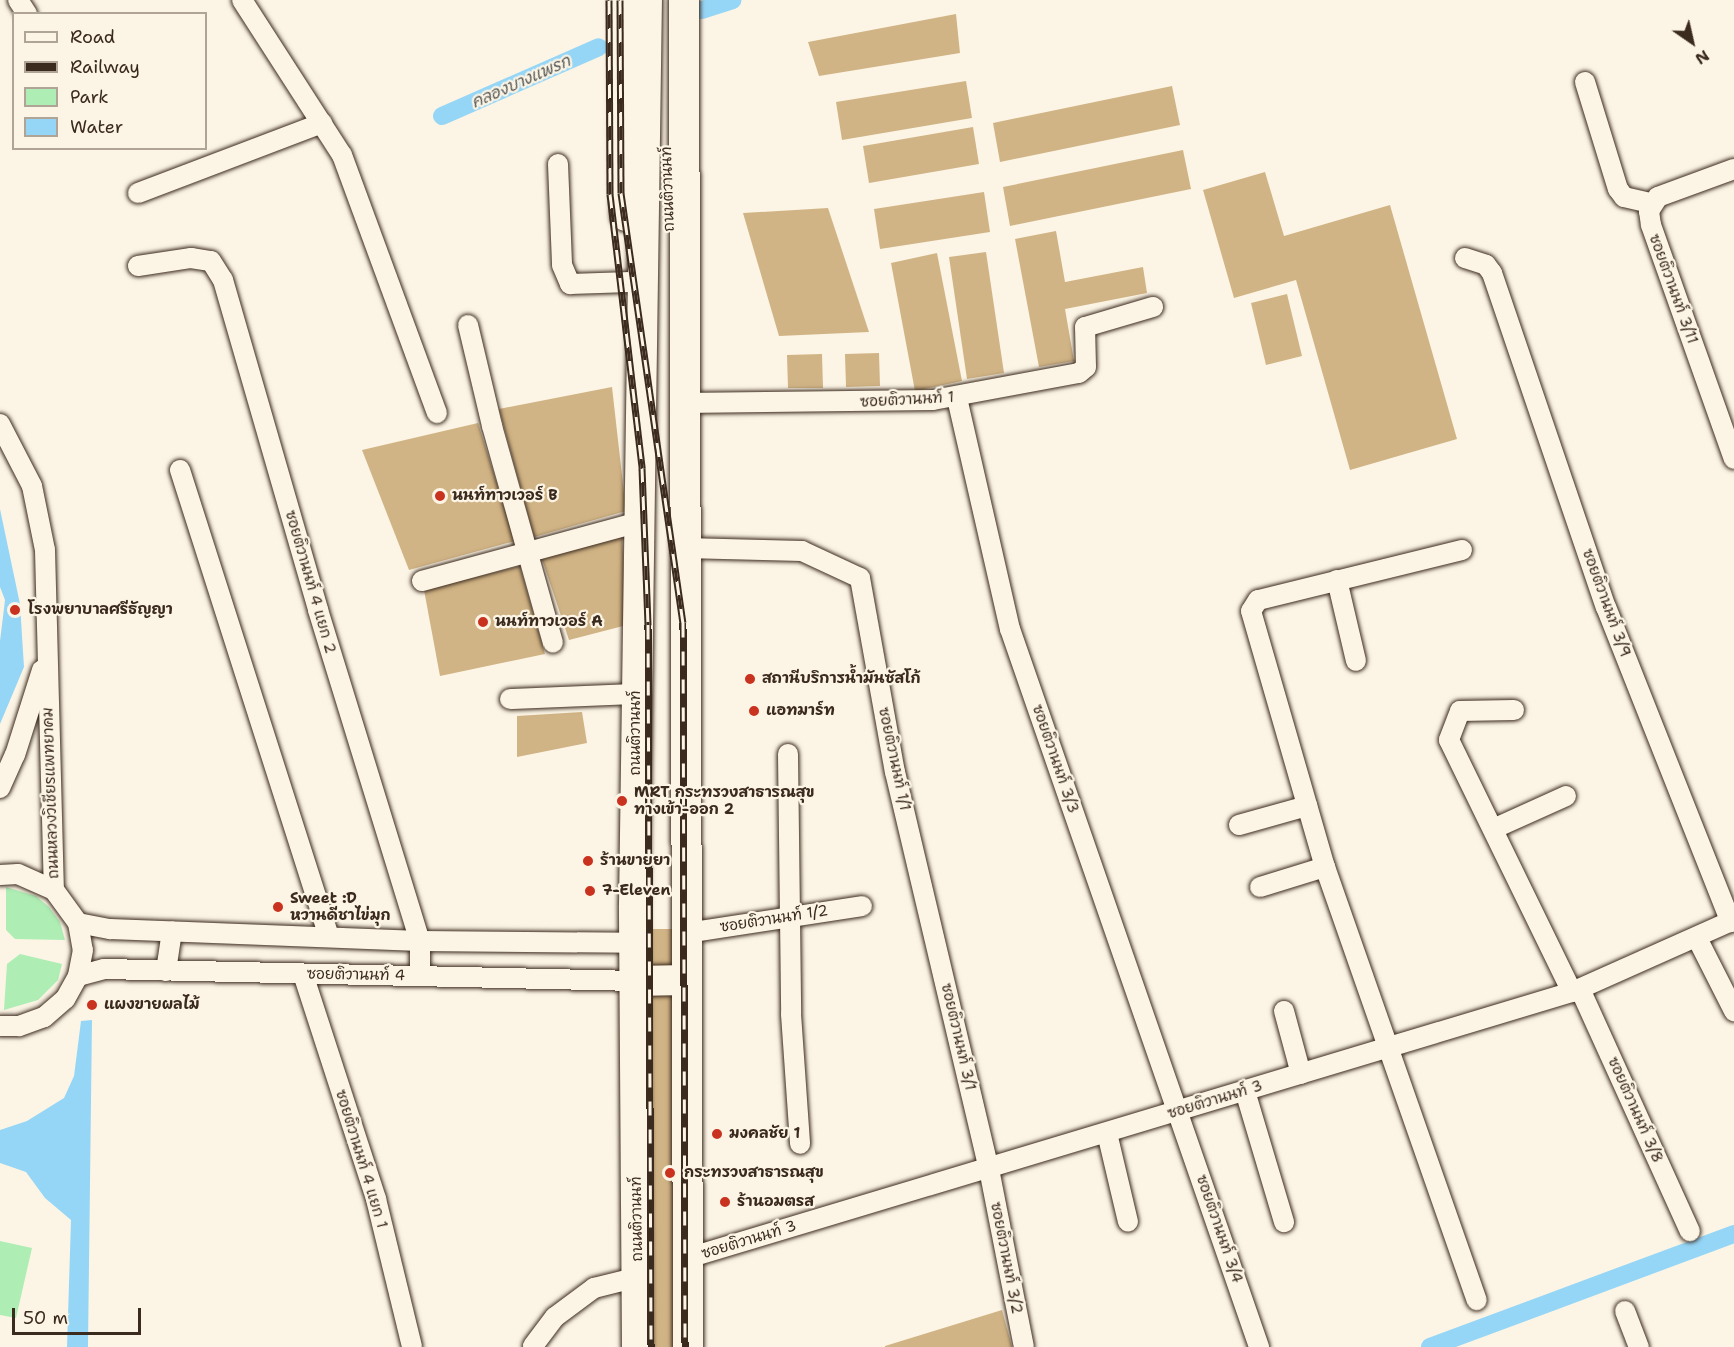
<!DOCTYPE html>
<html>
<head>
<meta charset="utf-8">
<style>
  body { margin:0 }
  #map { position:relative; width:1734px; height:1347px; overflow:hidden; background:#fcf5e5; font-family:"Shantell Sans","Playpen Sans Thai",sans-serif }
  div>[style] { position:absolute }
  .green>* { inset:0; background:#aeedb4 }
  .water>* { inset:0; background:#95d6f7 }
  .canal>* { height:18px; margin:-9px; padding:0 9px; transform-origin:9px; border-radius:9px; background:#95d6f7 }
  .building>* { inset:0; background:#d1b485 }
  .roads { filter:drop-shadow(0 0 2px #3b2a1e) drop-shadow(0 0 2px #3b2a1e) }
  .minor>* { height:20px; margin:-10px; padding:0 10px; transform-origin:10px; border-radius:10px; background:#fcf5e5 }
  .primary>* { height:30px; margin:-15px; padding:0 15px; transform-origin:15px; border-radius:15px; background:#fcf5e5 }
  .rail>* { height:7px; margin-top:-3.5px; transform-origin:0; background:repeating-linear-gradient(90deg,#fcf5e5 0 14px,#3b2a1e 0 28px); box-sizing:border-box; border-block:2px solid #3b2a1e }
  .dots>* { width:16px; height:16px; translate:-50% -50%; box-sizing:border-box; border:3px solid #fcf5e5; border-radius:50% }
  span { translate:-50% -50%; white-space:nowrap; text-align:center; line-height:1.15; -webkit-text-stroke:4.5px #fcf5e5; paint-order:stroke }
  .street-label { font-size:15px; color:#3b2a1e }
  .poi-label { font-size:15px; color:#3b2a1e; font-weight:700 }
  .left { translate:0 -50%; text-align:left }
  .water-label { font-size:16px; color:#525554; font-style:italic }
  .legend { position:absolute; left:12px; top:12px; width:195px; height:138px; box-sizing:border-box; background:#fcf5e5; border:2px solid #afa495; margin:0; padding:8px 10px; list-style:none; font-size:18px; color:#3b2a1e }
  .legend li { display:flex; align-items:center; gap:12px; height:30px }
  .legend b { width:30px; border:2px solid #afa495 }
  .north { position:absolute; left:1662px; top:12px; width:60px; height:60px; -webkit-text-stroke:4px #fcf5e5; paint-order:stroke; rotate:146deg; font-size:16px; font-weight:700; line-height:24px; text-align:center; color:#3b2a1e }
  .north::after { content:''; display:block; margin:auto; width:21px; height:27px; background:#3b2a1e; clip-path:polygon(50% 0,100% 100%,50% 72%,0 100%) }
  .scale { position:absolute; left:12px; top:1308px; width:129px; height:27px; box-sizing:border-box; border:3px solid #3b2a1e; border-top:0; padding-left:8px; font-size:18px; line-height:21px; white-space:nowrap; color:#3b2a1e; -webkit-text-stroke:4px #fcf5e5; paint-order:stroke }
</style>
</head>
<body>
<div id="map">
  <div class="green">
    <div style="clip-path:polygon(6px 887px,36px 896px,49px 907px,60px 922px,65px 940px,15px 939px,6px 930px)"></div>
    <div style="clip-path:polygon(20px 954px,62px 964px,58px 980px,38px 1000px,4px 1010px,7px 964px)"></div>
    <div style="clip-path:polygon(0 1241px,32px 1248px,16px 1318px,0 1315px)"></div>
  </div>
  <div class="water">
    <div style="clip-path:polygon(0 509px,20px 604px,24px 667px,0 724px,0 641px,5px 600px,0 587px)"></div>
    <div style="clip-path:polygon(92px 1020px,88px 1347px,67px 1347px,71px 1220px,45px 1198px,26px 1172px,0 1163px,0 1130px,27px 1121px,64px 1098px,74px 1076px,81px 1021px)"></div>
  </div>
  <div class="canal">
    <div style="left:702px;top:10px;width:32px;rotate:-18deg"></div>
    <div style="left:442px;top:116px;width:171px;rotate:-23.7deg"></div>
    <div style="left:1430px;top:1347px;width:324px;rotate:-20.4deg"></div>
  </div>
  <div class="building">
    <div style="clip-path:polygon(956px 14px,960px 53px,819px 76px,808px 42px)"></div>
    <div style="clip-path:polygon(966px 81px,972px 118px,842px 140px,836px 102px)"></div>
    <div style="clip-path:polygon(1172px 86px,1180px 125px,1000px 162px,993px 123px)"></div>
    <div style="clip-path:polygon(973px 127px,979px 164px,869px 183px,863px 146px)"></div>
    <div style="clip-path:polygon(1183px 150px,1191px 189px,1010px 226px,1003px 187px)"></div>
    <div style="clip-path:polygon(1265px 172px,1284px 236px,1390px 205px,1457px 439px,1350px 470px,1296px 280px,1234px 298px,1203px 190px)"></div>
    <div style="clip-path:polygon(984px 192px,990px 232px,880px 249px,874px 209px)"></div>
    <div style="clip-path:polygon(828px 208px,869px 332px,779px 336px,743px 213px)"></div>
    <div style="clip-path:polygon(1056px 231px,1065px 282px,1143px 267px,1147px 293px,1065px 309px,1074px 361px,1039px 367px,1015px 239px)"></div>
    <div style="clip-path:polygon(986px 252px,1004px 373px,967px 379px,949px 257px)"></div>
    <div style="clip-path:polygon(937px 253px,962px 381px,915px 391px,891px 263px)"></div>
    <div style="clip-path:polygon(1287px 294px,1302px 356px,1266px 365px,1251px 303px)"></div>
    <div style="clip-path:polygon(879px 353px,880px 386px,846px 387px,845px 354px)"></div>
    <div style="clip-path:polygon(822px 354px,823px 388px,788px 388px,787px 355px)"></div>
    <div style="clip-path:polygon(612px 387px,626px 511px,534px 537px,499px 409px)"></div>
    <div style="clip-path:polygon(478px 423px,515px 541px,409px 570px,362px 450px)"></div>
    <div style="clip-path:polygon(622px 536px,627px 625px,569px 640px,541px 556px)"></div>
    <div style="clip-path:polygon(520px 566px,545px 654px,440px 676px,424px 590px)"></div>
    <div style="clip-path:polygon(582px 712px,587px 743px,517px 757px,517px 716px)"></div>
    <div style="clip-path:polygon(641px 929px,694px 929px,694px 1347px,641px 1347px)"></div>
    <div style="clip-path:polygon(1002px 1310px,1012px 1347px,885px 1347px,885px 1346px)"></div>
  </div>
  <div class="roads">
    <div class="minor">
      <div style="left:18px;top:0;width:17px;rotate:57deg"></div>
      <div style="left:242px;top:0;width:184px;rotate:57.2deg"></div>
      <div style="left:342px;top:155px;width:275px;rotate:69.8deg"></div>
      <div style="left:1585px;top:82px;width:112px;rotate:72.9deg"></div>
      <div style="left:1618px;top:189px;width:10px;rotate:53deg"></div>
      <div style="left:1624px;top:197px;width:28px;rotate:13deg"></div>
      <div style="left:558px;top:164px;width:101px;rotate:87.7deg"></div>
      <div style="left:562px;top:265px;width:21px;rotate:67deg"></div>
      <div style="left:570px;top:284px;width:60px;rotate:-1.9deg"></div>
      <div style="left:1734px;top:169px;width:81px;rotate:159.8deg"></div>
      <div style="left:1658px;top:197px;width:17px;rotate:123deg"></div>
      <div style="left:1649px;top:211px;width:14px;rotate:82deg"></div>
      <div style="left:1651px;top:225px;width:248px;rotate:70.5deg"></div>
      <div style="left:138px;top:193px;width:197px;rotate:-20.8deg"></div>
      <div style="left:1465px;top:258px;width:22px;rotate:18deg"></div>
      <div style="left:1486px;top:265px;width:10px;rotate:53deg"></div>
      <div style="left:1492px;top:273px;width:353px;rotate:71.2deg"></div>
      <div style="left:1606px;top:607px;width:339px;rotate:68.4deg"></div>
      <div style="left:138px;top:266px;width:54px;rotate:-8.6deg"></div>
      <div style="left:191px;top:258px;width:20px;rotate:9deg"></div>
      <div style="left:211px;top:261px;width:22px;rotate:58deg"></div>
      <div style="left:223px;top:280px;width:343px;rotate:73.9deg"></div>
      <div style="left:318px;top:610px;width:346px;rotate:72.9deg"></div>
      <div style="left:420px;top:941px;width:34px;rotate:90deg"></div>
      <div style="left:468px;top:325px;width:104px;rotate:76.6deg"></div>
      <div style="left:492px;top:426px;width:225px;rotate:74.3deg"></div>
      <div style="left:957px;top:398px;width:237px;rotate:77.1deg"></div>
      <div style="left:1010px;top:629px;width:760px;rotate:70.87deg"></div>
      <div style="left:683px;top:403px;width:250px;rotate:-0.7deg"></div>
      <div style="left:933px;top:400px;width:148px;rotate:-10.5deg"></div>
      <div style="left:1079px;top:373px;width:9px;rotate:-41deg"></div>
      <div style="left:1086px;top:367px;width:40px;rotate:-91.4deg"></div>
      <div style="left:1085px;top:327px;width:71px;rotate:-16.4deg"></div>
      <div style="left:0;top:424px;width:70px;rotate:62.7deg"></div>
      <div style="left:32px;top:486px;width:65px;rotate:78.5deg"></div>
      <div style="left:45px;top:550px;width:340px;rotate:88.5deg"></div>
      <div style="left:54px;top:890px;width:41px;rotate:54deg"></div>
      <div style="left:78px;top:923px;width:27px;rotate:80deg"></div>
      <div style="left:83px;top:950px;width:26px;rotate:101deg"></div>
      <div style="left:78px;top:976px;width:26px;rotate:119deg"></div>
      <div style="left:65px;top:999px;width:28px;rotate:139deg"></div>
      <div style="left:44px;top:1017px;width:27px;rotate:160deg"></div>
      <div style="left:19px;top:1026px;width:19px;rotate:180deg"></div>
      <div style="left:180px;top:470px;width:488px;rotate:72.3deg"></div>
      <div style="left:685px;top:548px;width:117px;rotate:1.5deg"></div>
      <div style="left:802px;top:551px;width:64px;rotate:25deg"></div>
      <div style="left:860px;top:578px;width:197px;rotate:79.8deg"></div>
      <div style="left:895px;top:772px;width:408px;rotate:76.7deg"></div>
      <div style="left:989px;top:1169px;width:181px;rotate:78.9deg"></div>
      <div style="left:1462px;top:550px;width:210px;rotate:166.2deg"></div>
      <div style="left:1258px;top:600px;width:13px;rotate:122deg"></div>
      <div style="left:1251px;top:611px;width:266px;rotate:73.9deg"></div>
      <div style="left:1325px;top:867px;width:459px;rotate:70.7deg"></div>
      <div style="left:1337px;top:580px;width:83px;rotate:76.8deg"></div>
      <div style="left:422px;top:581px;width:225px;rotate:-15.2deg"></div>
      <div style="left:510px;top:699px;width:126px;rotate:-2.3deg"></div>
      <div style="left:1514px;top:710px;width:54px;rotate:178.9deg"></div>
      <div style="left:1460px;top:711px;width:31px;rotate:111deg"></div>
      <div style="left:1449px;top:740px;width:280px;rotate:64deg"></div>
      <div style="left:788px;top:754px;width:260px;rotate:89.3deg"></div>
      <div style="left:791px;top:1014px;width:130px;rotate:86deg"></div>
      <div style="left:0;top:788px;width:36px;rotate:-66deg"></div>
      <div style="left:15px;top:755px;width:89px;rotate:-72.4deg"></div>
      <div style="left:1239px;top:825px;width:71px;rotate:-15.6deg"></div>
      <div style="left:1493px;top:829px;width:80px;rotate:-24.3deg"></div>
      <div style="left:0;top:875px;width:18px;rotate:-3deg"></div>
      <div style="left:18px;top:874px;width:39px;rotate:24deg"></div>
      <div style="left:1260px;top:887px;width:68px;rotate:-17.1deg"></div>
      <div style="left:78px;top:923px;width:33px;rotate:11deg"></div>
      <div style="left:110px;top:929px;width:310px;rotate:2.2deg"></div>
      <div style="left:420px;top:941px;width:214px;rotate:0.5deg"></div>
      <div style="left:686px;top:933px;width:178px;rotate:-8.7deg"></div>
      <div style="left:1697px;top:938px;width:82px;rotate:63.1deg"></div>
      <div style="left:166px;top:971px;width:40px;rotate:-81.5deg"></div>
      <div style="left:303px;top:974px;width:237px;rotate:72deg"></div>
      <div style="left:376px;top:1199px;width:152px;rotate:76.3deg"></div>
      <div style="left:78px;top:976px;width:27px;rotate:-15deg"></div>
      <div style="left:104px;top:969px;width:531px;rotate:1.29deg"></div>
      <div style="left:1580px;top:989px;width:266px;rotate:65.6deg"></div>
      <div style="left:1284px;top:1011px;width:65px;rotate:74.9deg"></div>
      <div style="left:1245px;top:1091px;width:137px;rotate:73.4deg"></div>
      <div style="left:1107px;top:1133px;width:91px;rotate:76.7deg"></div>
      <div style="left:688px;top:1258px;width:923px;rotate:-16.75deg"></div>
      <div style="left:1572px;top:992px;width:177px;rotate:-24deg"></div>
      <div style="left:1625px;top:1311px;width:39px;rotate:69deg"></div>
      <div style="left:533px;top:1346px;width:36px;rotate:-53deg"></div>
      <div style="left:555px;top:1317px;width:49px;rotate:-36.6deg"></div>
      <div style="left:594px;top:1288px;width:45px;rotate:-14deg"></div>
    </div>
    <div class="primary">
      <div style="left:625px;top:0;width:216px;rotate:89.7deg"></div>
      <div style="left:684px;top:0;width:1347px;rotate:89.83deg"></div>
      <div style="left:635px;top:981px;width:51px;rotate:-1.1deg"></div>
      <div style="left:637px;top:1347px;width:442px;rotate:-90.4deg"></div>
      <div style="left:634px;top:905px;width:905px;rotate:-89.18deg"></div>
    </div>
  </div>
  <div class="rail">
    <div style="left:609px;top:0;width:194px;rotate:89.7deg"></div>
    <div style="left:610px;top:194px;width:276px;rotate:83.3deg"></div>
    <div style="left:642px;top:468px;width:157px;rotate:87.8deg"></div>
    <div style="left:648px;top:625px;width:722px;rotate:89.76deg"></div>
    <div style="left:620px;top:0;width:193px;rotate:89.7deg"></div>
    <div style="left:621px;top:193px;width:434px;rotate:81.8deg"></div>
    <div style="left:683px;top:623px;width:724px;rotate:89.84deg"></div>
  </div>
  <div class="dots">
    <div style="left:440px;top:496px;background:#c8321e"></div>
    <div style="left:15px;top:610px;background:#c8321e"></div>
    <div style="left:483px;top:622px;background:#c8321e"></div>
    <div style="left:750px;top:679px;background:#c8321e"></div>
    <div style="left:754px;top:711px;background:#c8321e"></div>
    <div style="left:622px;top:801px;background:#c8321e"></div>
    <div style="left:588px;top:861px;background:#c8321e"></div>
    <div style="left:590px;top:891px;background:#c8321e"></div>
    <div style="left:278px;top:907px;background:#c8321e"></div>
    <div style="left:92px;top:1005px;background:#c8321e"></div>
    <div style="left:717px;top:1134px;background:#c8321e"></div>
    <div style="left:670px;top:1173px;background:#c8321e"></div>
    <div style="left:725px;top:1202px;background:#c8321e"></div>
  </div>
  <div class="street-label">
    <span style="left:668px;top:189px;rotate:-92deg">ถนนติวานนท์</span>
    <span style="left:1673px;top:289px;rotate:70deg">ซอยติวานนท์ 3/11</span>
    <span style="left:907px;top:400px;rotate:-3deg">ซอยติวานนท์ 1</span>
    <span style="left:310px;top:582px;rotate:74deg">ซอยติวานนท์ 4 แยก 2</span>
    <span style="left:1606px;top:603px;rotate:70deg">ซอยติวานนท์ 3/9</span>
    <span style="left:636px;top:733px;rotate:-90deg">ถนนติวานนท์</span>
    <span style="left:894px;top:759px;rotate:78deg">ซอยติวานนท์ 1/1</span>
    <span style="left:1055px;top:759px;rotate:71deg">ซอยติวานนท์ 3/3</span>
    <span style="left:51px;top:793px;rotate:-92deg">ถนนหลวงวิเชียรแพทยาคม</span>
    <span style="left:774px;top:919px;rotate:-9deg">ซอยติวานนท์ 1/2</span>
    <span style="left:356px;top:975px;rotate:1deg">ซอยติวานนท์ 4</span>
    <span style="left:958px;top:1037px;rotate:77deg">ซอยติวานนท์ 3/1</span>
    <span style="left:1215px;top:1100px;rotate:-17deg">ซอยติวานนท์ 3</span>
    <span style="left:1635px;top:1110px;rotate:66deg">ซอยติวานนท์ 3/8</span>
    <span style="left:361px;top:1159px;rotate:73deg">ซอยติวานนท์ 4 แยก 1</span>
    <span style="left:637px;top:1219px;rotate:-91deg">ถนนติวานนท์</span>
    <span style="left:1219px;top:1229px;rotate:71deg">ซอยติวานนท์ 3/4</span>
    <span style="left:749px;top:1240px;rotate:-17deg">ซอยติวานนท์ 3</span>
    <span style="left:1006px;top:1258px;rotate:79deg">ซอยติวานนท์ 3/2</span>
  </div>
  <div class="poi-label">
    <span class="left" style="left:452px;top:496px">นนท์ทาวเวอร์ B</span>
    <span class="left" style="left:28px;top:610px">โรงพยาบาลศรีธัญญา</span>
    <span class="left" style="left:495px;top:622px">นนท์ทาวเวอร์ A</span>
    <span class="left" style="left:762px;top:679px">สถานีบริการน้ำมันซัสโก้</span>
    <span class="left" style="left:766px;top:711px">แอทมาร์ท</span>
    <span class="left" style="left:634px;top:801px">MRT กระทรวงสาธารณสุข<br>ทางเข้า-ออก 2</span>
    <span class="left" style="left:600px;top:861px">ร้านขายยา</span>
    <span class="left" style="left:602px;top:891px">7-Eleven</span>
    <span class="left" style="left:290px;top:907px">Sweet :D<br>หวานดีชาไข่มุก</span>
    <span class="left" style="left:104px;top:1005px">แผงขายผลไม้</span>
    <span class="left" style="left:729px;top:1134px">มงคลชัย 1</span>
    <span class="left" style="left:684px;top:1173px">กระทรวงสาธารณสุข</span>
    <span class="left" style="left:737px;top:1202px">ร้านอมตรส</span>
  </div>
  <div class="water-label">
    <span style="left:521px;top:82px;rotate:-24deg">คลองบางแพรก</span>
  </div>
  <ul class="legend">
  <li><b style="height:8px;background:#fcf5e5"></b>Road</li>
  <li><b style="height:8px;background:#3b2a1e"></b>Railway</li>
  <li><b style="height:16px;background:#aeedb4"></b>Park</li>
  <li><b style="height:16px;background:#95d6f7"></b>Water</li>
  </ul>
  <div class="north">N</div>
  <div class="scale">50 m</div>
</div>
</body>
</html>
